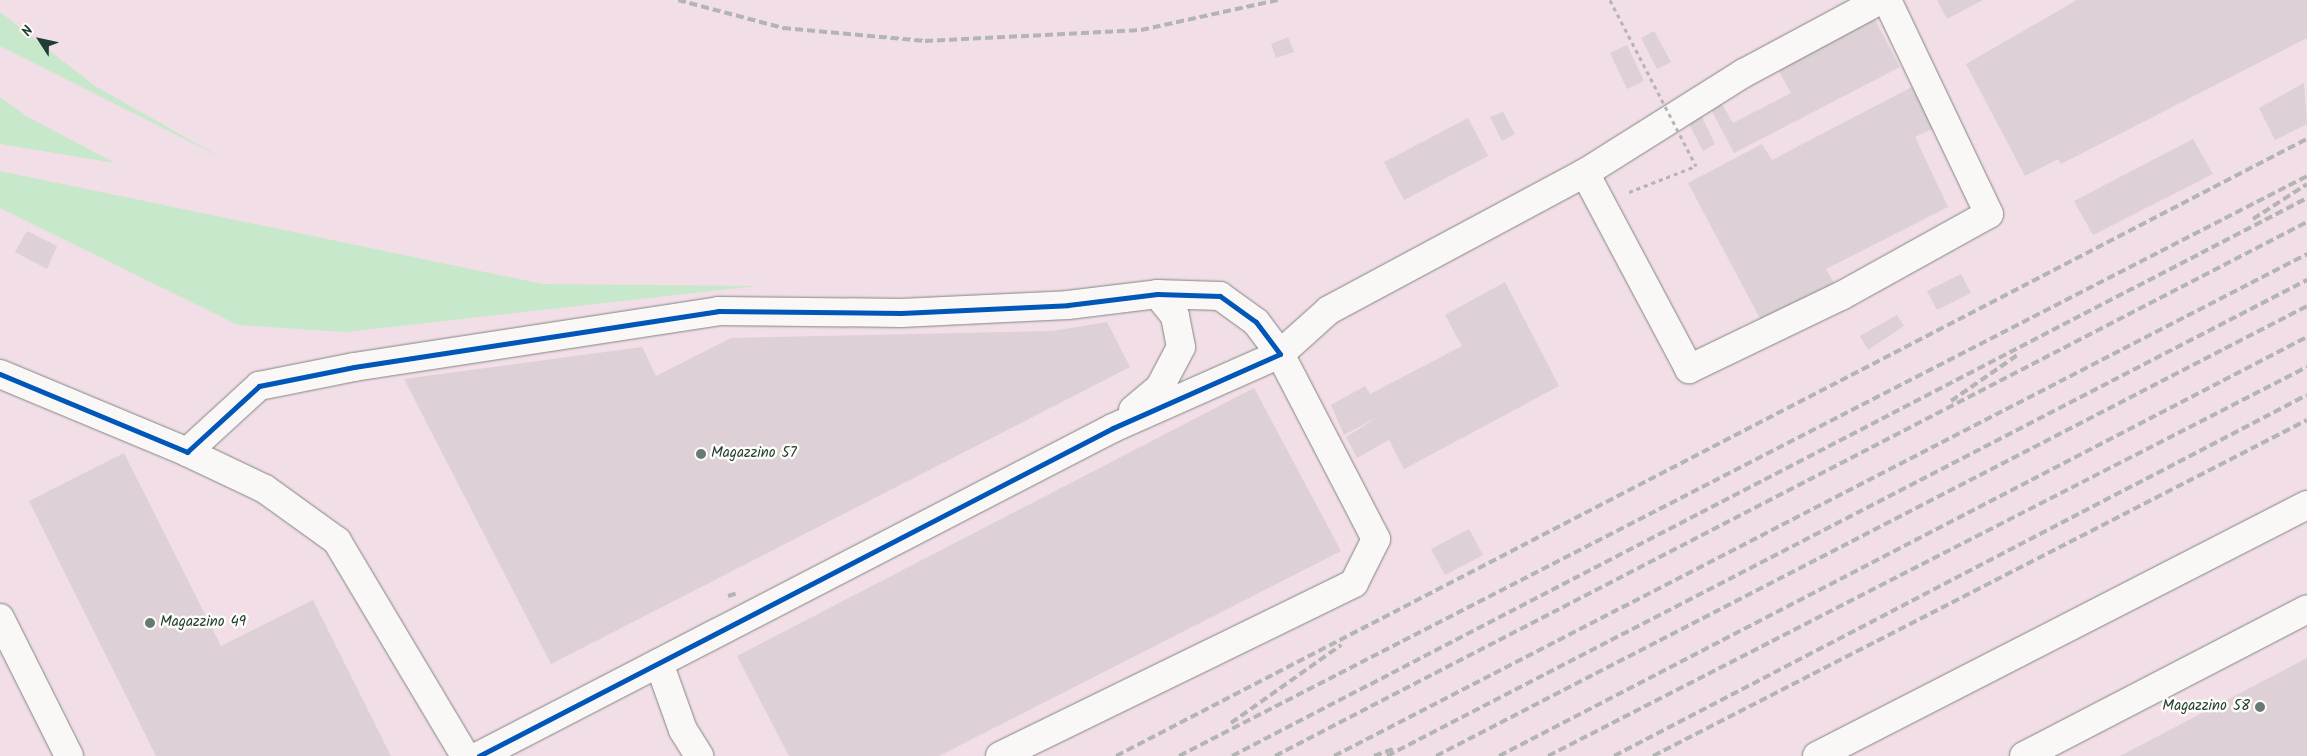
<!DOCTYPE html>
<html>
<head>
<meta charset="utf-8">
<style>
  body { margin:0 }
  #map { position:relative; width:2307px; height:756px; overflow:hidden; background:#f2e9eb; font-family:Kalam,sans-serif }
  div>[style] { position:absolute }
  .built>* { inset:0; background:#f1dee6 }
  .green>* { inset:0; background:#c8e8cb }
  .building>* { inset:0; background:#ddd0d6 }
  .path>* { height:3px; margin-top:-1.5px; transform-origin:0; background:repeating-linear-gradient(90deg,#b3b5b4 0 4px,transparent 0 8px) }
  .roads { filter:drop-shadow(0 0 1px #838584) drop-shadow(0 0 1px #838584) }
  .minor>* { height:28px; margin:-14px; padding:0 14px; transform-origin:14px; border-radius:14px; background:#faf8f7 }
  .rail>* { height:4px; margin-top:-2px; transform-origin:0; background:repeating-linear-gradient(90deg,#b3b5b4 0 8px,transparent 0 12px) }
  .path-bridge>* { height:3px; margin-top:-1.5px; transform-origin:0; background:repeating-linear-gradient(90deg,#b3b5b4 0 4px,transparent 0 8px) }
  .cycleway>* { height:5px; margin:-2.5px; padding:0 2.5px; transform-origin:2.5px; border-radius:2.5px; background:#0057b8 }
  .dots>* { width:14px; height:14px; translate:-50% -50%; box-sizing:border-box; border:2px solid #fdfcf7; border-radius:50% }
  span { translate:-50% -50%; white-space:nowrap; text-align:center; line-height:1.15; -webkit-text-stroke:5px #fdfcf7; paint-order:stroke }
  .poi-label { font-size:15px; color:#1f3d34 }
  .left { translate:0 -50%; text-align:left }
  .right { translate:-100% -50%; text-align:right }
  .north { position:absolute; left:15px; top:15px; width:50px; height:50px; -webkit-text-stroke:4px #fdfcf7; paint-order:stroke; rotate:305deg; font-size:14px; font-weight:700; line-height:20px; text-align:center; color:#1f3d34 }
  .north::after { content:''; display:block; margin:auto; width:18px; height:22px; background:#1f3d34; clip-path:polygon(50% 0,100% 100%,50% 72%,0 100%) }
</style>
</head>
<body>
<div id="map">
  <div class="built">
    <div style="clip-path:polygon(0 0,2307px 0,2307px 756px,0 756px)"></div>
  </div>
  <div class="green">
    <div style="clip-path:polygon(0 12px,95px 86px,224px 159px,0 46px)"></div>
    <div style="clip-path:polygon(0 97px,28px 117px,115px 163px,0 144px)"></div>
    <div style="clip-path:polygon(0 171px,543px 284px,756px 286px,346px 332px,238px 325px,0 208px)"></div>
  </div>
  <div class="building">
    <div style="clip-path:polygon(1937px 0,1983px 0,1947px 19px)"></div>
    <div style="clip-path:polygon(2077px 0,2307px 0,2307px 38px,2061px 164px,2058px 159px,2025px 176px,1966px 64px)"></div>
    <div style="clip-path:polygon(1873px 16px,1900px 67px,1734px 153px,1708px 104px,1718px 97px,1733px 123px,1791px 93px,1776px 66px)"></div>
    <div style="clip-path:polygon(1654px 31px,1671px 62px,1657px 69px,1641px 38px)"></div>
    <div style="clip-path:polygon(1288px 37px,1294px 52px,1276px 58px,1271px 44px)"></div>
    <div style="clip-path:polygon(1627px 45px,1644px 81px,1627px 89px,1610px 53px)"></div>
    <div style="clip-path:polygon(2304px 83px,2307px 124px,2275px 140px,2259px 108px)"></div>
    <div style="clip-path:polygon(1912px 87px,1934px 128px,1915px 137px,1948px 207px,1826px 269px,1834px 283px,1762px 322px,1688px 183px,1762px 144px,1772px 160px)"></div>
    <div style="clip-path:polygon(1503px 112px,1515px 134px,1502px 141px,1490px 117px)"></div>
    <div style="clip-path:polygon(1701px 115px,1715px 144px,1703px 151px,1688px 122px)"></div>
    <div style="clip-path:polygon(1468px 118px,1488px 156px,1404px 200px,1384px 162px)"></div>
    <div style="clip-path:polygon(2193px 139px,2213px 174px,2093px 235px,2074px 201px)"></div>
    <div style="clip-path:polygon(27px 231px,57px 246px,47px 269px,15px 252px)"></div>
    <div style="clip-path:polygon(1961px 274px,1971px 293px,1937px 310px,1927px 291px)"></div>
    <div style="clip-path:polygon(1505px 282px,1559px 386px,1404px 469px,1389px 440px,1357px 458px,1346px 437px,1378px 417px,1344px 435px,1331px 405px,1365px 386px,1370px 394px,1462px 346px,1445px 315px)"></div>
    <div style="clip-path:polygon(1897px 315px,1904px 326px,1868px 350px,1860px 336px)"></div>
    <div style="clip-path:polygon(1107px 322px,1130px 367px,551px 664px,404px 379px,642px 347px,656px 376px,731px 338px,1052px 331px)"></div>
    <div style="clip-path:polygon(1254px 388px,1341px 551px,939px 756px,789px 756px,737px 656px)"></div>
    <div style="clip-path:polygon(124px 453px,221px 646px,313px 600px,391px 756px,156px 756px,29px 501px)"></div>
    <div style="clip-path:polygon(1469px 529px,1483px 555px,1445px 575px,1431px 549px)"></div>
    <div style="clip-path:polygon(2307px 658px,2307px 756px,2120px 756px)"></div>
  </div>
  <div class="path">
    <div style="left:1629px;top:192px;width:72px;rotate:-21.2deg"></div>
  </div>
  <div class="roads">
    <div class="minor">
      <div style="left:1585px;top:173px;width:222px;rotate:62deg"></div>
      <div style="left:1689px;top:369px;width:169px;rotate:-25.7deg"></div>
      <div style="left:1841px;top:296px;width:169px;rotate:-29deg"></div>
      <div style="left:1989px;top:214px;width:237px;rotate:-115.5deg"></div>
      <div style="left:0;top:374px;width:203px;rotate:22.6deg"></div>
      <div style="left:187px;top:452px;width:98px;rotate:-42.5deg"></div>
      <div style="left:259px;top:386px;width:97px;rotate:-11.3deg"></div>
      <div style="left:354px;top:367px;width:368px;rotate:-8.7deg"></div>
      <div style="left:718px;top:311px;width:183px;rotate:0.6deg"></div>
      <div style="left:901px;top:313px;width:167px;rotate:-2.7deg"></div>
      <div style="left:1068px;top:305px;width:90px;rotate:-7deg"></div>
      <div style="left:1157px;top:294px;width:63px;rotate:1.8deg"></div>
      <div style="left:1220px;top:296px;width:44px;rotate:35.8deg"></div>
      <div style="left:1256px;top:322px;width:40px;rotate:53deg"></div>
      <div style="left:1280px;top:354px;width:183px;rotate:156.1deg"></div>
      <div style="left:1113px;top:428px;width:714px;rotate:152.65deg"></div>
      <div style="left:1133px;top:410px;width:35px;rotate:-40deg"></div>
      <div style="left:1160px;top:387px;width:45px;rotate:-62.3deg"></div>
      <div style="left:1181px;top:347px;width:32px;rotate:-101deg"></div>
      <div style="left:1175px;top:316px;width:28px;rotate:-129deg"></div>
      <div style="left:187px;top:452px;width:86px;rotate:25.4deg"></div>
      <div style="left:265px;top:489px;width:89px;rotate:35.8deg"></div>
      <div style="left:337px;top:541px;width:250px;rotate:59.2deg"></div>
      <div style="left:0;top:618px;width:154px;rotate:63.4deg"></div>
      <div style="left:659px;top:663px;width:71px;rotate:70.3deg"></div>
      <div style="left:683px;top:730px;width:31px;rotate:58deg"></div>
      <div style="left:1000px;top:756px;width:394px;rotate:-26deg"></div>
      <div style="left:1354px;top:583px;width:49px;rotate:-63.4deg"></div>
      <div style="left:1376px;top:539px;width:208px;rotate:-117.4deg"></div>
      <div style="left:1280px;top:354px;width:66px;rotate:-41.9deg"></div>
      <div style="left:1329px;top:310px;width:290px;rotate:-28.2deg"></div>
      <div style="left:1585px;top:173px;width:188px;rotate:-32.2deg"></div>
      <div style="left:1744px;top:73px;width:154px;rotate:-28.2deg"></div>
      <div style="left:1817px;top:756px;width:551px;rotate:-27.12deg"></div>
      <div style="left:2024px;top:756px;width:319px;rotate:-27.4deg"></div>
    </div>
  </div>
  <div class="rail">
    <div style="left:678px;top:0;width:109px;rotate:14.9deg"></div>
    <div style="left:783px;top:28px;width:143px;rotate:5.2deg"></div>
    <div style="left:925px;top:41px;width:216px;rotate:-2.9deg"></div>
    <div style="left:1141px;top:30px;width:140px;rotate:-12.4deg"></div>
    <div style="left:2253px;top:219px;width:64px;rotate:-32.9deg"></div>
    <div style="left:1951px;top:401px;width:83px;rotate:-34.7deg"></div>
    <div style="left:728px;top:596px;width:10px;rotate:-17deg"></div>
    <div style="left:1231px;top:723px;width:135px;rotate:-35.3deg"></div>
    <div style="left:1116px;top:756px;width:1341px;rotate:-27.39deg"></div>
    <div style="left:1179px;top:756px;width:1268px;rotate:-27.21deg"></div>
    <div style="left:1232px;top:756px;width:1211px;rotate:-27.43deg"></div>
    <div style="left:1275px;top:756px;width:1162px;rotate:-27.36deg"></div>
    <div style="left:1334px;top:756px;width:1095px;rotate:-27.29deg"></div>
    <div style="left:1374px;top:756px;width:20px;rotate:-20deg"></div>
    <div style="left:1387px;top:756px;width:1036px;rotate:-27.36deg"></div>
    <div style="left:1436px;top:756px;width:980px;rotate:-27.32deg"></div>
    <div style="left:1499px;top:756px;width:910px;rotate:-27.41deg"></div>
    <div style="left:1548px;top:756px;width:853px;rotate:-27.14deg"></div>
    <div style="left:1614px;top:756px;width:781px;rotate:-27.52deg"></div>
    <div style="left:1653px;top:756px;width:735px;rotate:-27.19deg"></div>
  </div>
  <div class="path-bridge">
    <div style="left:1610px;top:0;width:187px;rotate:62.6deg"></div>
  </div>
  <div class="cycleway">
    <div style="left:0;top:374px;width:203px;rotate:22.6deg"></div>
    <div style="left:187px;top:452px;width:98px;rotate:-42.5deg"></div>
    <div style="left:259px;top:386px;width:97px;rotate:-11.3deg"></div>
    <div style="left:354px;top:367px;width:368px;rotate:-8.7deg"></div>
    <div style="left:718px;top:311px;width:183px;rotate:0.6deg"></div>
    <div style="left:901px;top:313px;width:167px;rotate:-2.7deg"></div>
    <div style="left:1068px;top:305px;width:90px;rotate:-7deg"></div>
    <div style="left:1157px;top:294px;width:63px;rotate:1.8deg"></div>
    <div style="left:1220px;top:296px;width:44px;rotate:35.8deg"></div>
    <div style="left:1256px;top:322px;width:40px;rotate:53deg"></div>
    <div style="left:1280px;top:354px;width:183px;rotate:156.1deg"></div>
    <div style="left:1113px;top:428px;width:714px;rotate:152.65deg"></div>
  </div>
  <div class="dots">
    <div style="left:701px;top:454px;background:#697974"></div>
    <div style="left:150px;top:623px;background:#697974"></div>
    <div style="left:2260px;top:707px;background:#697974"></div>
  </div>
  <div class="poi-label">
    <span class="left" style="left:711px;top:454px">Magazzino 57</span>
    <span class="left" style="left:160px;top:623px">Magazzino 49</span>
    <span class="right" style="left:2250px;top:707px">Magazzino 58</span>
  </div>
  <div class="north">N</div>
</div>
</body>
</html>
